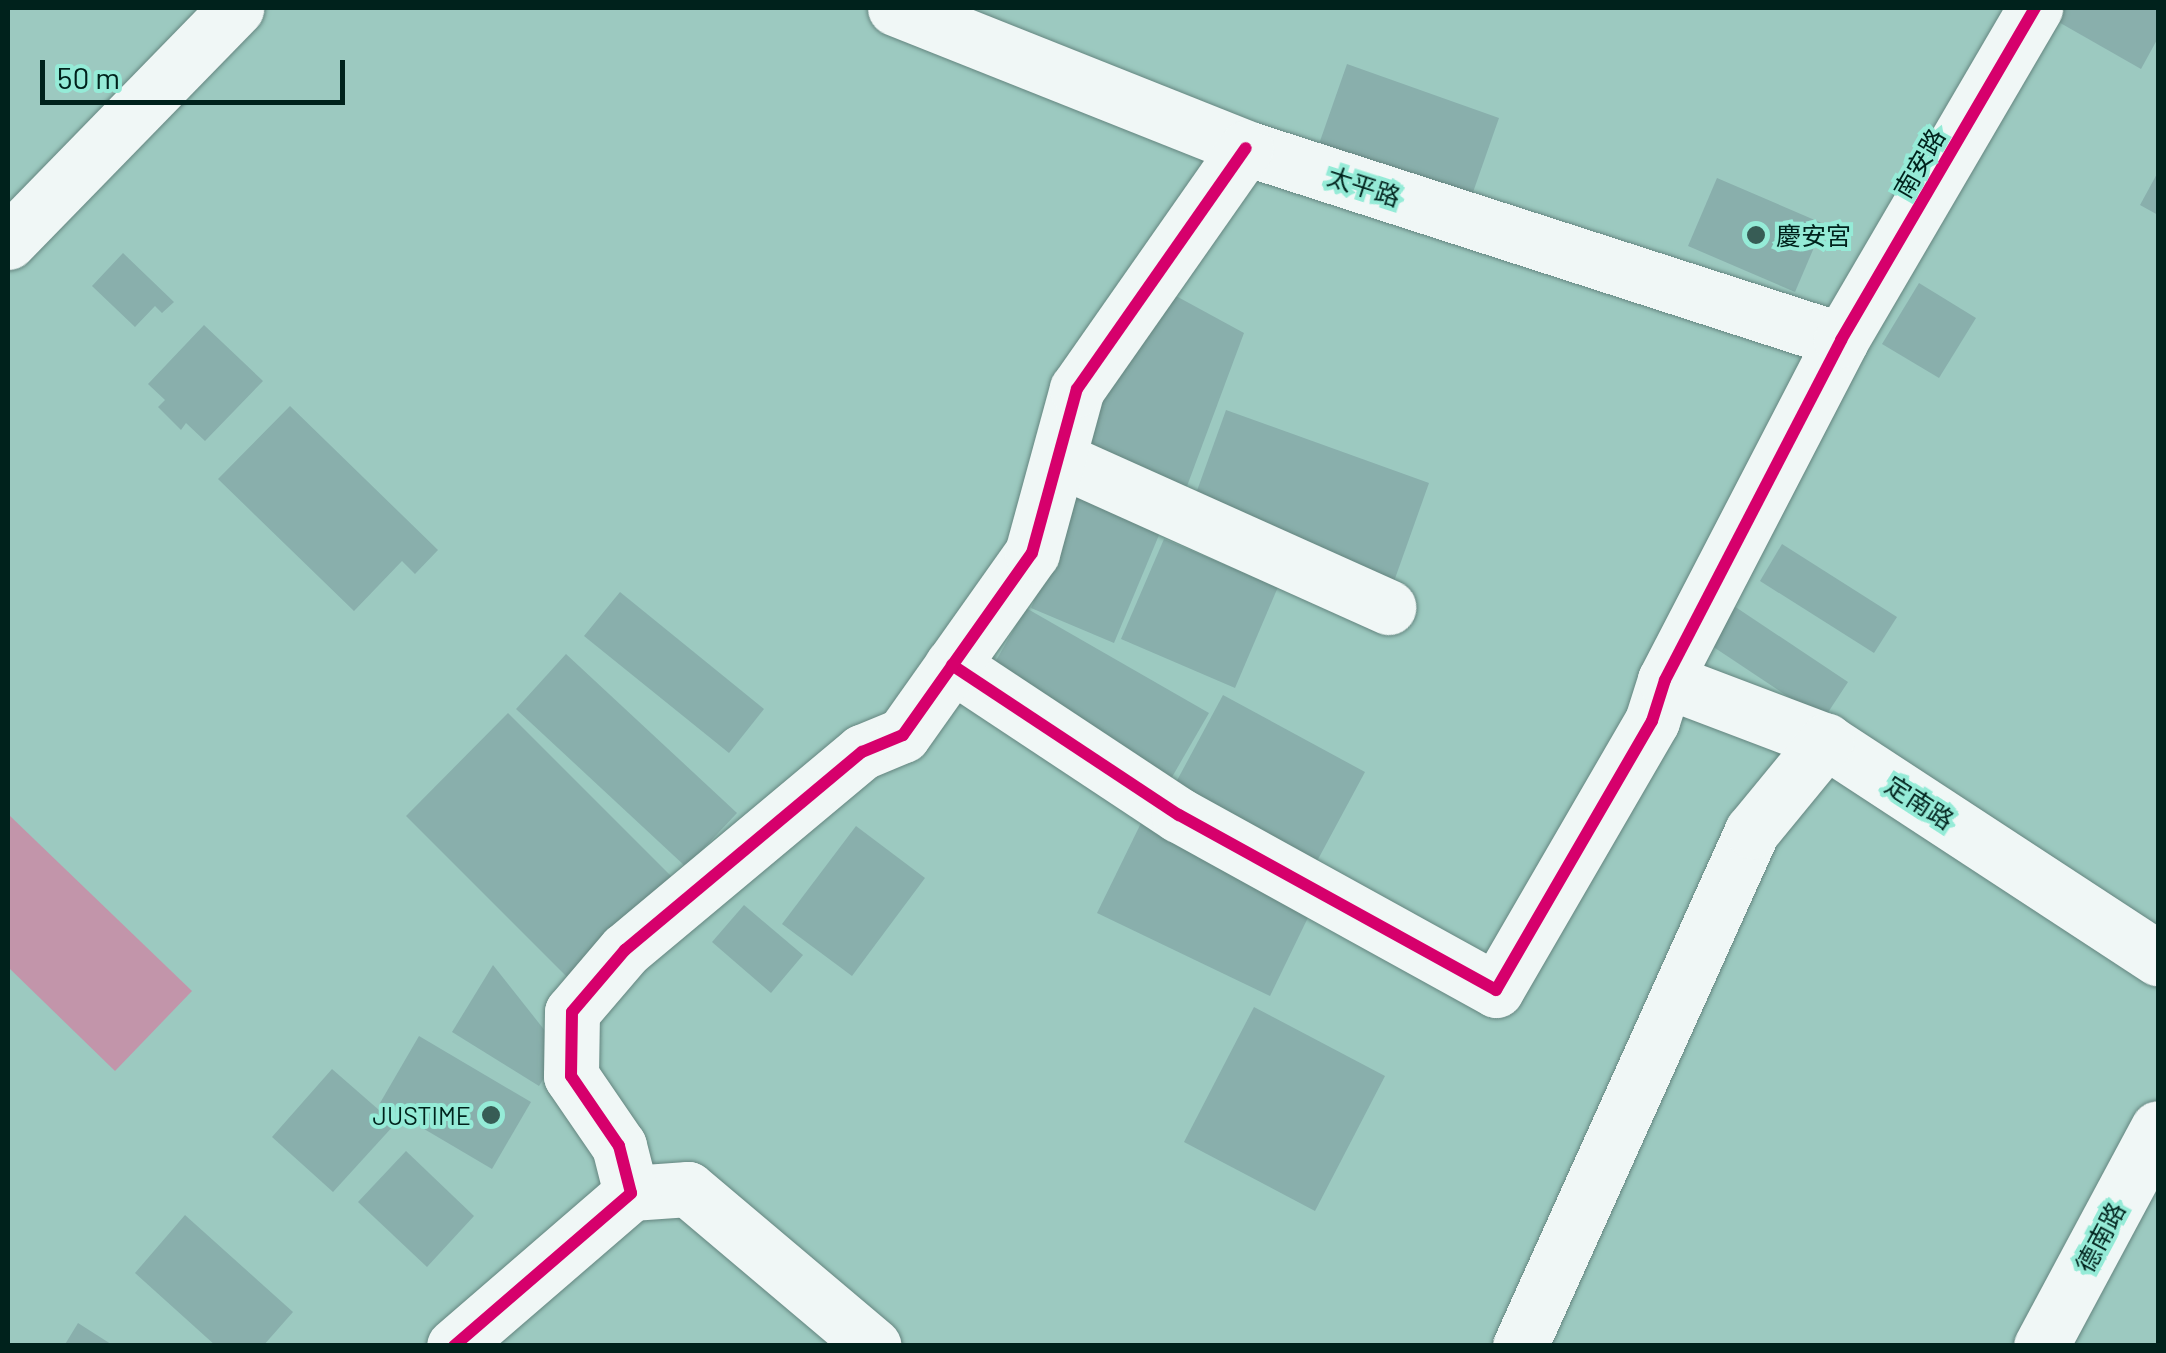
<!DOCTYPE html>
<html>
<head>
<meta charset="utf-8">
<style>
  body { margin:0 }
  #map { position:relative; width:2166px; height:1353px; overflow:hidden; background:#9cc9c0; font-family:Barlow,"Noto Sans TC",sans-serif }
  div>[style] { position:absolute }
  .green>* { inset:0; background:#c295aa }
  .building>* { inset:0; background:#89afac }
  .roads { filter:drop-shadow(0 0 2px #64857f) drop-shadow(0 0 2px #64857f) }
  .minor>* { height:55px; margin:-27.5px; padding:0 27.5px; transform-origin:27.5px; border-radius:27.5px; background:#f0f7f6 }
  .cycleway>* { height:12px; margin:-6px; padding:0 6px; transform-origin:6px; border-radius:6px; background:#d6006c }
  .dots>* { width:28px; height:28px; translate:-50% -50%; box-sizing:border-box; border:5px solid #95ebd7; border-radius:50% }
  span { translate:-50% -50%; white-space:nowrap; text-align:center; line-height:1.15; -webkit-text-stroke:8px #95ebd7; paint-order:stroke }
  .street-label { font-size:25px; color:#00221c }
  .poi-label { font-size:25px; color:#00221c }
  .left { translate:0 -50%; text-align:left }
  .right { translate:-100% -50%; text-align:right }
  .frame { position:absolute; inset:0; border:10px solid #00221c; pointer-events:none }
  .scale { position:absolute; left:40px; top:60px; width:305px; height:45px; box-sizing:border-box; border:5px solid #00221c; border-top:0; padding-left:12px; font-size:30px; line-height:35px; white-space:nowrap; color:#00221c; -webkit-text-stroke:8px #95ebd7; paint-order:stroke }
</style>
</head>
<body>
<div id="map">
  <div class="green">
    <div style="clip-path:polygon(8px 814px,192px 991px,115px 1071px,8px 967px)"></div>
  </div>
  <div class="building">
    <div style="clip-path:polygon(2053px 8px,2158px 8px,2158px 38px,2141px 69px,2048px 16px)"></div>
    <div style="clip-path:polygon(1347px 64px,1499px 118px,1471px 198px,1319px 144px)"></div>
    <div style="clip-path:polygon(2158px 172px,2158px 215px,2140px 205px)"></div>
    <div style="clip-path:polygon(1717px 178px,1824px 224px,1795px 292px,1688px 246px)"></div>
    <div style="clip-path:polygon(123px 253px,174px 302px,162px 313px,155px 306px,135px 327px,92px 286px)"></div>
    <div style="clip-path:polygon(1919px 283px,1976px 318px,1939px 378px,1882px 344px)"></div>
    <div style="clip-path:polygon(1165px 290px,1244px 333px,1183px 497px,1076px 449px,1085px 395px)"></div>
    <div style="clip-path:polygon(204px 325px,263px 381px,205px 441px,186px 423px,181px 430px,158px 407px,165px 400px,148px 384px)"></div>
    <div style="clip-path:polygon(290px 406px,438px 550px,415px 574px,402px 561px,354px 611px,218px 479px)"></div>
    <div style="clip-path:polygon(1226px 410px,1429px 483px,1392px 587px,1189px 513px)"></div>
    <div style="clip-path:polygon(1081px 488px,1164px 523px,1114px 643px,1031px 608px)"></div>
    <div style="clip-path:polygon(1164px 539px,1278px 587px,1235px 688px,1121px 639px)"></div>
    <div style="clip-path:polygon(1782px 544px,1897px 617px,1874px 653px,1760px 581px)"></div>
    <div style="clip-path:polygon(620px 592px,764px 709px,729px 753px,584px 636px)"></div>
    <div style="clip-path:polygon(1734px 606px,1848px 682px,1823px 720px,1709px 644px)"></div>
    <div style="clip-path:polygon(1026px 608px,1209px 713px,1168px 784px,985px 680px)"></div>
    <div style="clip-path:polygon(566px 654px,737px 813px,686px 867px,516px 709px)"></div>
    <div style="clip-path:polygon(1223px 695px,1365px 772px,1316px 863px,1174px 786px)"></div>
    <div style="clip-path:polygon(508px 713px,675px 880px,573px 983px,406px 816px)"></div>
    <div style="clip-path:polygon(1143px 819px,1316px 901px,1270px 996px,1097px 913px)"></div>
    <div style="clip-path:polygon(856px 826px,925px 878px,852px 976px,782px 924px)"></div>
    <div style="clip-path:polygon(744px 905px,803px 955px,771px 993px,712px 942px)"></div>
    <div style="clip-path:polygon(493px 965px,561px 1051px,539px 1086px,452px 1032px)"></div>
    <div style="clip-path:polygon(1254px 1007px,1385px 1076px,1315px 1211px,1184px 1142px)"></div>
    <div style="clip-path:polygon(419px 1036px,531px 1102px,492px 1169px,380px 1103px)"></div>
    <div style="clip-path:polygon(332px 1069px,395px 1124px,333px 1192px,272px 1137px)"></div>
    <div style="clip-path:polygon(406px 1151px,474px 1216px,427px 1267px,358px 1202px)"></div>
    <div style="clip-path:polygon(185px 1215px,293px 1312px,263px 1346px,216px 1346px,135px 1273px)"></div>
    <div style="clip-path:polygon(78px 1323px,114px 1346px,64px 1346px)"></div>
  </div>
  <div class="roads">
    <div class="minor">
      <div style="left:895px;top:8px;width:378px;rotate:21.7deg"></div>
      <div style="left:1246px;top:148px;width:625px;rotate:17.88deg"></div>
      <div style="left:8px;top:242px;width:327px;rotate:-45.7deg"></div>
      <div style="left:1061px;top:460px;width:359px;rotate:24.2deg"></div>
      <div style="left:952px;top:665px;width:272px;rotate:33.5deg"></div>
      <div style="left:1179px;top:815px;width:362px;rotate:28.9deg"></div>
      <div style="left:1496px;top:990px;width:311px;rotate:-59.9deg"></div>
      <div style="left:1652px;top:721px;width:43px;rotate:-72.4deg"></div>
      <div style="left:1665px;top:680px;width:383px;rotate:-62.6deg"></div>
      <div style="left:1841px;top:340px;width:385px;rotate:-59.7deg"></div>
      <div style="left:1665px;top:680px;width:172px;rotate:20.8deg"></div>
      <div style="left:1826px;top:741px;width:397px;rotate:33.2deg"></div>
      <div style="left:631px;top:1193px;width:57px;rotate:-4deg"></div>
      <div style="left:688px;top:1189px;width:243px;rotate:40.2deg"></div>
      <div style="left:454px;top:1346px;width:234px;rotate:-40.8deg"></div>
      <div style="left:631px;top:1193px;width:49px;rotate:-104.3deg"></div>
      <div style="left:619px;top:1146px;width:85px;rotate:-124.4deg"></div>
      <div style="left:571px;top:1076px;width:64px;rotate:-89.1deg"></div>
      <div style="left:572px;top:1012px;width:82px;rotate:-49.5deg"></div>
      <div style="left:625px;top:950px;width:309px;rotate:-39.9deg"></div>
      <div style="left:862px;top:752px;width:44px;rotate:-22.5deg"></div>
      <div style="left:903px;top:735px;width:223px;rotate:-54.7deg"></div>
      <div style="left:1032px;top:553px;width:170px;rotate:-74.7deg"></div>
      <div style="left:1077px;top:389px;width:294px;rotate:-55deg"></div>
      <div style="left:1520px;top:1346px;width:565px;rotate:-65.75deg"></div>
      <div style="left:1752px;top:831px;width:117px;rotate:-50.6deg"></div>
      <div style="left:2041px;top:1346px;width:247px;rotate:-61.8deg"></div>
    </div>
  </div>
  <div class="cycleway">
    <div style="left:952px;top:665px;width:272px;rotate:33.5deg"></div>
    <div style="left:1179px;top:815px;width:362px;rotate:28.9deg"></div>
    <div style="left:1496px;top:990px;width:311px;rotate:-59.9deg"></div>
    <div style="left:1652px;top:721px;width:43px;rotate:-72.4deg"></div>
    <div style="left:1665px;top:680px;width:383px;rotate:-62.6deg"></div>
    <div style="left:1841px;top:340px;width:385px;rotate:-59.7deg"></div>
    <div style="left:454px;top:1346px;width:234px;rotate:-40.8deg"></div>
    <div style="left:631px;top:1193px;width:49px;rotate:-104.3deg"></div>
    <div style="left:619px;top:1146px;width:85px;rotate:-124.4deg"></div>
    <div style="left:571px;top:1076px;width:64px;rotate:-89.1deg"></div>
    <div style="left:572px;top:1012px;width:82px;rotate:-49.5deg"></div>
    <div style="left:625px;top:950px;width:309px;rotate:-39.9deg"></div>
    <div style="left:862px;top:752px;width:44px;rotate:-22.5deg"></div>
    <div style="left:903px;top:735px;width:223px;rotate:-54.7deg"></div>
    <div style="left:1032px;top:553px;width:170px;rotate:-74.7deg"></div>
    <div style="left:1077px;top:389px;width:294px;rotate:-55deg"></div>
  </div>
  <div class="dots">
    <div style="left:1756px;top:235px;background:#375c55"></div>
    <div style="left:491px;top:1115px;background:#375c55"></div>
  </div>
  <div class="street-label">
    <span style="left:1919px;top:163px;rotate:-60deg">南安路</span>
    <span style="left:1364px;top:186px;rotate:18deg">太平路</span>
    <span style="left:1920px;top:802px;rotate:33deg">定南路</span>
    <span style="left:2100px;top:1237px;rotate:-62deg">德南路</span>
  </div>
  <div class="poi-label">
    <span class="left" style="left:1776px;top:235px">慶安宮</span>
    <span class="right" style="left:471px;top:1115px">JUSTIME</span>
  </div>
  <div class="frame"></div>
  <div class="scale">50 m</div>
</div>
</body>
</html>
